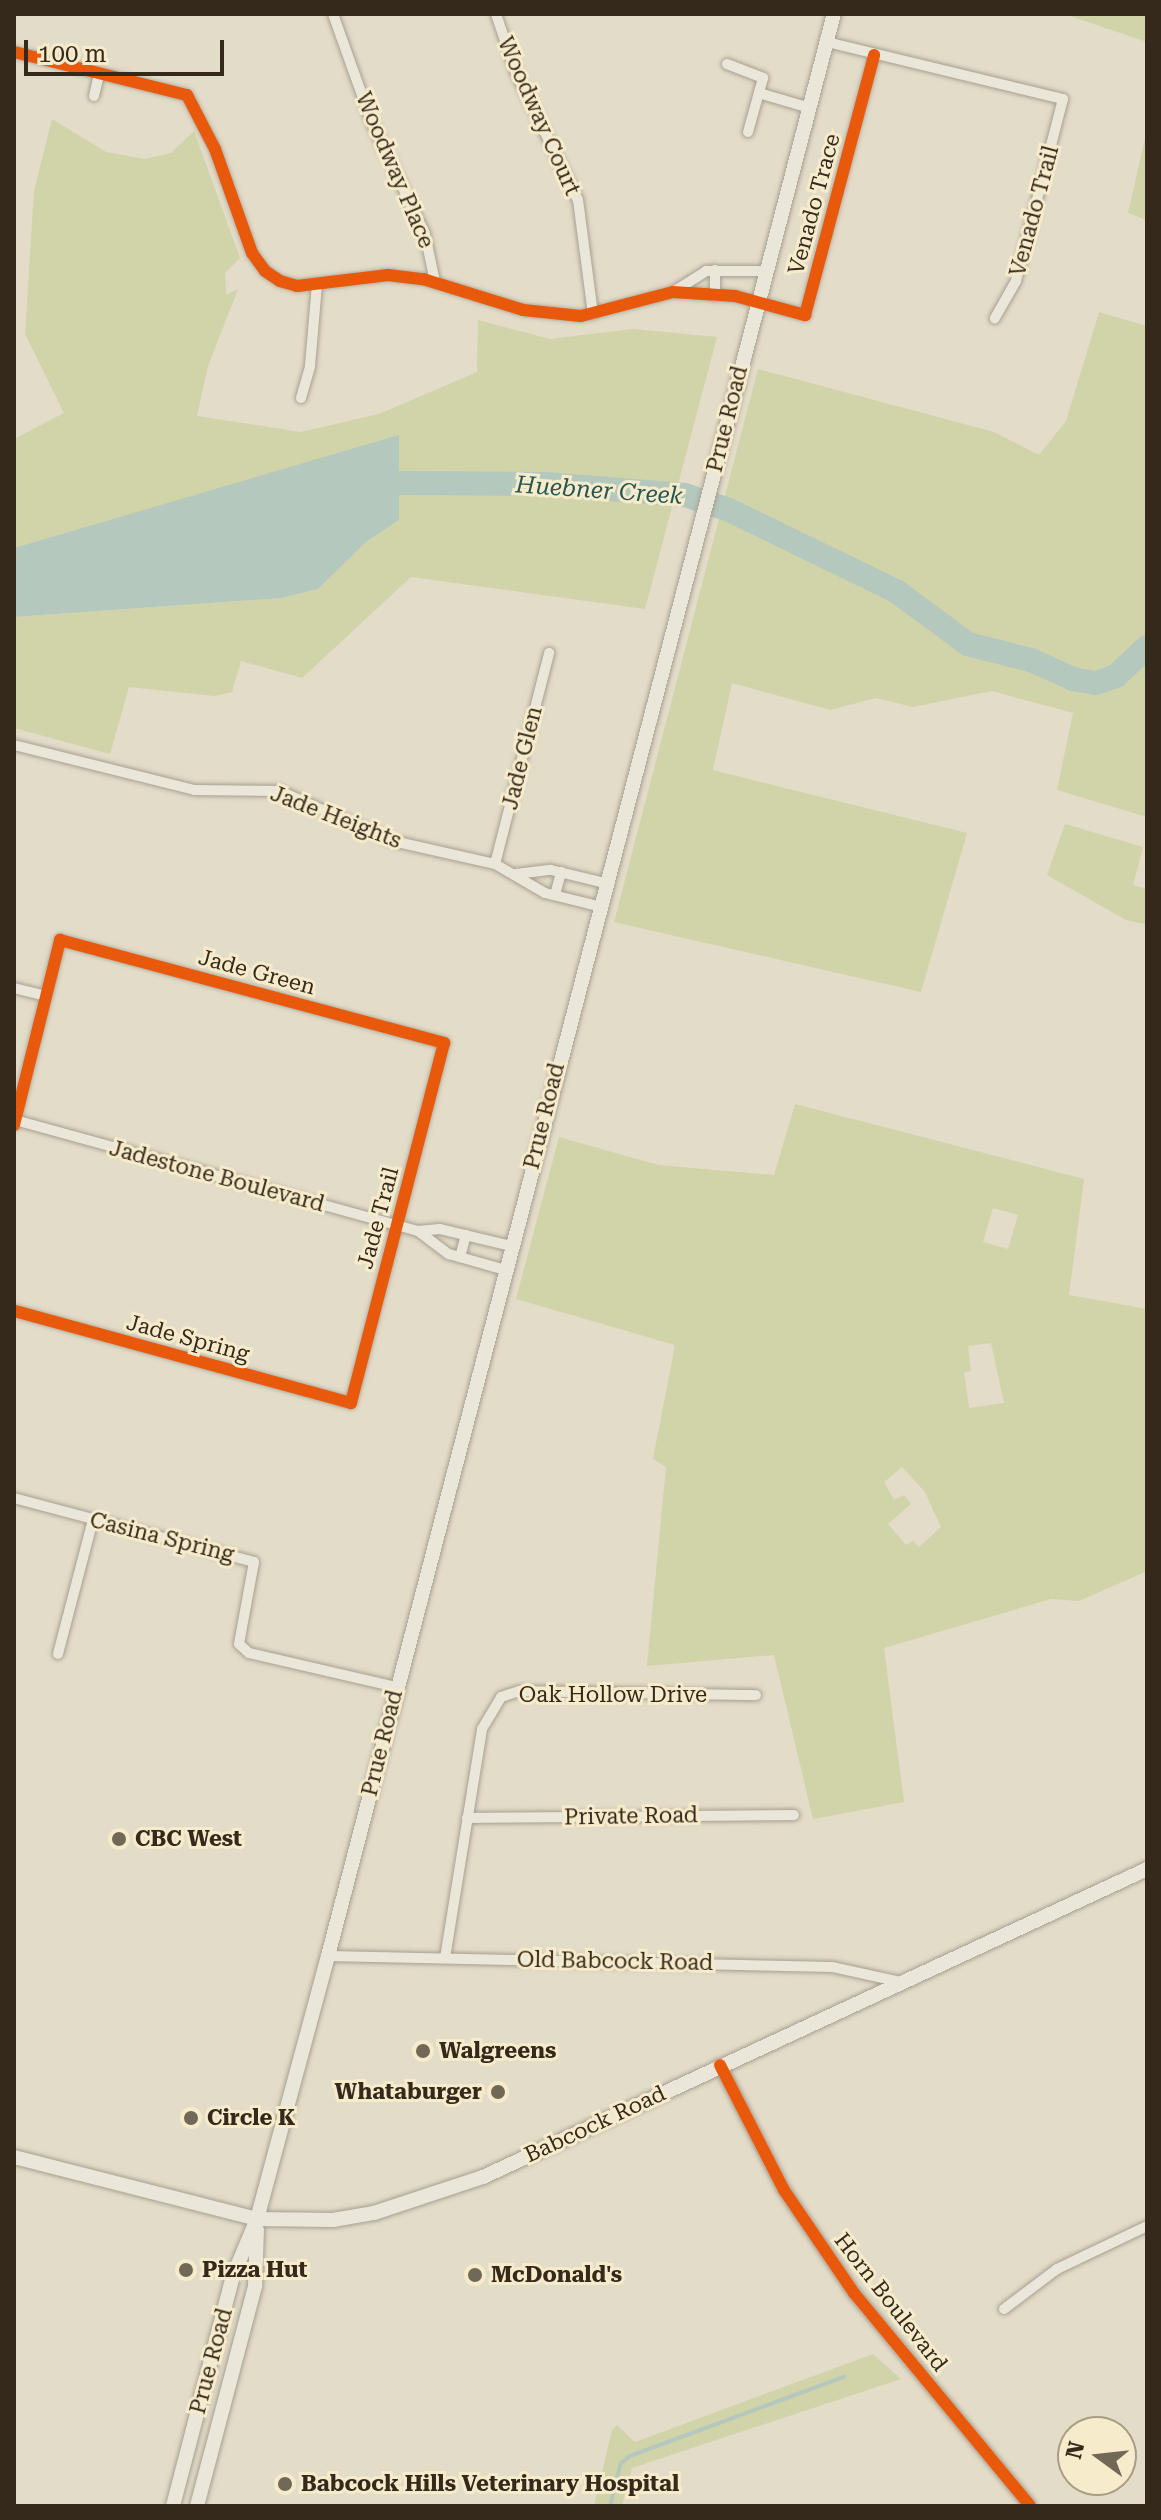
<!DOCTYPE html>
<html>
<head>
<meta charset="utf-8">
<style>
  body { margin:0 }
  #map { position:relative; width:1161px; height:2520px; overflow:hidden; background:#e3dcc8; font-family:"Roboto Serif",serif }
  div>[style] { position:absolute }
  .green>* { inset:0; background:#d1d3a9 }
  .water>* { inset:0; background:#b4c8bd }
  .stream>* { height:4px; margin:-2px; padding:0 2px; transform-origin:2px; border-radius:2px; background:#b4c8bd }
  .river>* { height:24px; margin:-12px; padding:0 12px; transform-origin:12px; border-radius:12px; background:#b4c8bd }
  .roads { filter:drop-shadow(0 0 2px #a7a092) drop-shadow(0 0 2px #a7a092) }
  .minor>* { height:10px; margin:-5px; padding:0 5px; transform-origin:5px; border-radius:5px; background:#ebe6da }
  .tertiary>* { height:12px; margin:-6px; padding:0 6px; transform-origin:6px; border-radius:6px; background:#ebe6da }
  .secondary>* { height:14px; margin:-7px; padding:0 7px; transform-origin:7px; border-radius:7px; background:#ebe6da }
  .cycleway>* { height:12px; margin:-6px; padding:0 6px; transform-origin:6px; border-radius:6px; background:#e8590c }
  .dots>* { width:22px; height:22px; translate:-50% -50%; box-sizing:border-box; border:4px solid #f6eccb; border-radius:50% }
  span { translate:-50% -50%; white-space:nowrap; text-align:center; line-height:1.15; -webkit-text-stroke:6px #f6eccb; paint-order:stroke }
  .street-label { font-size:22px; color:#35291b }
  .poi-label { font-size:22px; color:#35291b; font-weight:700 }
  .left { translate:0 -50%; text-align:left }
  .right { translate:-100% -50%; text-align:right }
  .water-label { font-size:24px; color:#295555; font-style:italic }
  .frame { position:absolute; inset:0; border:16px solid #35291b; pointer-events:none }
  .north { position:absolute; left:1057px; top:2416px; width:80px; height:80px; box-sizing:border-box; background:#f6eccb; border:2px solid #a99e85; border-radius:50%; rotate:285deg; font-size:22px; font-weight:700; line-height:32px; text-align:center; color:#35291b }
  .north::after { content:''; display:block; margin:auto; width:28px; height:36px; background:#726858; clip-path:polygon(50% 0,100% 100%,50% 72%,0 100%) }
  .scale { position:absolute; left:24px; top:40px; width:200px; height:36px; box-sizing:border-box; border:4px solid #35291b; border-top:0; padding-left:10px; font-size:24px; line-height:28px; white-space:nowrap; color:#35291b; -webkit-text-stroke:6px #f6eccb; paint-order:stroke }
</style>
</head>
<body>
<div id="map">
  <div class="green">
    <div style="clip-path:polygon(1147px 14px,1147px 42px,1067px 15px,1067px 14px)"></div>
    <div style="clip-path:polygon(52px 119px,106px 152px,145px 159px,171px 153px,194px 131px,240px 258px,225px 273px,226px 295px,238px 289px,208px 366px,197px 416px,301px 432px,379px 414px,477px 372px,478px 320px,550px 339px,633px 329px,717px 337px,645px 609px,411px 577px,302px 678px,241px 661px,232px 692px,215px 696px,129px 687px,110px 754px,14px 728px,14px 617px,282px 598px,318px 589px,366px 542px,399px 520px,398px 436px,14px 548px,14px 439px,64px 413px,25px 334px,34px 191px)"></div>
    <div style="clip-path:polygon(1147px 130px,1147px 220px,1128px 213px)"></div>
    <div style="clip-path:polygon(1099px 312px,1147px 326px,1147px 817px,1057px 790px,1073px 713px,992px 691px,913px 707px,876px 698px,830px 710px,732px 683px,713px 770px,967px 833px,921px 992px,614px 922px,758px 369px,994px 432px,1039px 455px,1066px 421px)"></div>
    <div style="clip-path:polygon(1065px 824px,1143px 847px,1133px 885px,1147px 889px,1147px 925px,1126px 920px,1047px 875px)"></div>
    <div style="clip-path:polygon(evenodd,795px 1104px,1084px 1179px,1069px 1295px,1147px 1309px,1147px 1571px,1079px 1601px,1051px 1599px,884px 1648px,904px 1802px,813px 1819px,774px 1655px,647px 1666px,666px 1467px,653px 1459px,675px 1345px,516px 1299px,559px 1137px,658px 1165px,774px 1175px,795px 1104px,993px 1208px,1018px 1215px,1008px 1249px,983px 1242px,993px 1208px,795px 1104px,991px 1343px,1004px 1403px,969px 1408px,964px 1372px,971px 1371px,968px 1346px,991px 1343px,795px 1104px,902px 1467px,925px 1492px,941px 1527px,919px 1547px,913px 1541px,906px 1545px,888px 1524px,911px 1504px,904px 1495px,894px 1500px,884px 1482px,902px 1467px)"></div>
    <div style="clip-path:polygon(873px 2354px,901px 2379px,632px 2468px,622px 2506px,594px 2506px,612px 2430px,617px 2425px,635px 2442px)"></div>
  </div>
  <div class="water">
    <div style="clip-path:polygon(399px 435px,399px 520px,366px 542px,318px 589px,282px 598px,14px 617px,14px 548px)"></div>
  </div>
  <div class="stream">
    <div style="left:610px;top:2506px;width:44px;rotate:-75.7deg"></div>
    <div style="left:621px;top:2463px;width:11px;rotate:-38deg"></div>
    <div style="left:630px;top:2456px;width:228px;rotate:-20.3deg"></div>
  </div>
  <div class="river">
    <div style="left:369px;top:497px;width:33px;rotate:-25deg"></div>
    <div style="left:399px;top:483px;width:146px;rotate:0.4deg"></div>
    <div style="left:545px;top:484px;width:140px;rotate:4.5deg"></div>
    <div style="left:685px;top:495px;width:46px;rotate:18.8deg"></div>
    <div style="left:729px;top:510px;width:186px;rotate:25.9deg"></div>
    <div style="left:896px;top:591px;width:89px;rotate:36.4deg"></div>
    <div style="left:968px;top:644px;width:65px;rotate:14.3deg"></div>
    <div style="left:1031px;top:660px;width:46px;rotate:24.3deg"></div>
    <div style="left:1073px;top:679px;width:23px;rotate:10deg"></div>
    <div style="left:1096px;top:683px;width:21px;rotate:-19deg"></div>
    <div style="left:1116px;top:676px;width:42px;rotate:-43.1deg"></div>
  </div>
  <div class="roads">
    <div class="minor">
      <div style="left:333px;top:14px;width:116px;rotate:70.3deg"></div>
      <div style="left:372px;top:123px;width:123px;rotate:64.5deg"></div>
      <div style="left:425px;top:234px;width:49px;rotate:78.2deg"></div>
      <div style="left:496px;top:14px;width:62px;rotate:71.3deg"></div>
      <div style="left:516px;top:73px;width:141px;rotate:64deg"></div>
      <div style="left:578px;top:200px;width:115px;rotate:82.5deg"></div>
      <div style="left:827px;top:42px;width:243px;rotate:13.6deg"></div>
      <div style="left:1063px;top:99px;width:188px;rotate:104.5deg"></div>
      <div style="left:1016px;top:281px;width:43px;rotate:119.6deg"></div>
      <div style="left:14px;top:52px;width:178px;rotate:14deg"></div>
      <div style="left:187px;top:95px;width:61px;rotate:62.6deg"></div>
      <div style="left:215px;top:149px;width:110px;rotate:70.4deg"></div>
      <div style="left:252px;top:253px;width:22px;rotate:54deg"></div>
      <div style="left:265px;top:271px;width:18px;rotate:34deg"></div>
      <div style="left:280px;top:281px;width:18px;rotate:16deg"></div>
      <div style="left:297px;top:286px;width:92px;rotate:-6.9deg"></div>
      <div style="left:388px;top:275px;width:35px;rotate:7deg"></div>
      <div style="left:423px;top:279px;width:105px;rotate:17.2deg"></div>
      <div style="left:523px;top:310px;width:58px;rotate:5.9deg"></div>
      <div style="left:581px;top:316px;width:95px;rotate:-14.6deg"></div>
      <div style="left:673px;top:292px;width:62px;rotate:3.7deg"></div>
      <div style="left:735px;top:296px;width:73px;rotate:15.2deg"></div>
      <div style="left:805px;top:315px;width:269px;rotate:-75.1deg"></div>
      <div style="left:727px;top:64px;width:39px;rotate:21deg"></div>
      <div style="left:763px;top:78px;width:56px;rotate:105.5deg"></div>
      <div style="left:759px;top:93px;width:53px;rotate:16.4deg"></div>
      <div style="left:94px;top:96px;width:22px;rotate:-77deg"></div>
      <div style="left:715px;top:270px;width:26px;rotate:90deg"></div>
      <div style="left:673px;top:292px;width:39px;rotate:-32deg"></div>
      <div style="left:706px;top:271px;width:60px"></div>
      <div style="left:301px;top:398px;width:33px;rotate:-74deg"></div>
      <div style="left:310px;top:366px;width:82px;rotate:-85.1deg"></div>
      <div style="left:14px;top:745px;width:186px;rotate:14deg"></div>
      <div style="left:194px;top:790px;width:86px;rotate:0.7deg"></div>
      <div style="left:280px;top:791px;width:124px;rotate:23.9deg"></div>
      <div style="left:393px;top:841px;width:105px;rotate:12.7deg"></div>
      <div style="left:495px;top:864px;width:58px;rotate:30.1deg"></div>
      <div style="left:545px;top:893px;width:55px;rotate:13.8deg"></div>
      <div style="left:495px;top:864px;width:218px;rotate:-75.6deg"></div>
      <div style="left:516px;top:874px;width:35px;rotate:-7deg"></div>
      <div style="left:551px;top:870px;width:56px;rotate:13.5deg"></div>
      <div style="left:555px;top:895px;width:24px;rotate:-75deg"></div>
      <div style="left:14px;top:988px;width:33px;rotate:14deg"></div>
      <div style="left:15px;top:1120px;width:418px;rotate:15.4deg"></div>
      <div style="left:418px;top:1231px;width:22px;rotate:-5deg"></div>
      <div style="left:440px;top:1229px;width:73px;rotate:13.5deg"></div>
      <div style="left:14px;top:1125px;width:191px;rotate:-76deg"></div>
      <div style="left:60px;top:940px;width:398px;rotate:15deg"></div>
      <div style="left:444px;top:1043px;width:372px;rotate:104.5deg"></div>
      <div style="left:351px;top:1403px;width:349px;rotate:-164.7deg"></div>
      <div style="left:418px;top:1231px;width:39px;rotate:37deg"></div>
      <div style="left:449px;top:1254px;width:58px;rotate:15.9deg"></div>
      <div style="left:460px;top:1257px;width:23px;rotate:-75deg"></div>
      <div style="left:14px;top:1498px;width:248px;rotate:14.9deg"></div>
      <div style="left:254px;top:1562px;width:83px;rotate:100.4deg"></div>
      <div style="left:239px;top:1644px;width:13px;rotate:42deg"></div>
      <div style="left:249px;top:1653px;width:151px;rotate:13deg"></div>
      <div style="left:58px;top:1654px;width:138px;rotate:-75.4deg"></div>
      <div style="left:467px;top:1818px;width:327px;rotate:-0.5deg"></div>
      <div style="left:328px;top:1956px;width:504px;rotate:1.25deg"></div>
      <div style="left:832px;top:1967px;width:71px;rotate:12.3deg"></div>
      <div style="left:445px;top:1958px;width:232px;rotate:-80.8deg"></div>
      <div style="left:482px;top:1729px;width:37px;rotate:-59deg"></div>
      <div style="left:501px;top:1697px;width:20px;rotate:-18deg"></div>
      <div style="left:520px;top:1691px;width:236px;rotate:1deg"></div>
      <div style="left:1004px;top:2309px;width:66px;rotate:-37deg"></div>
      <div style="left:1057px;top:2269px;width:100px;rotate:-25.5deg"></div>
    </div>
    <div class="tertiary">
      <div style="left:720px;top:2065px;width:140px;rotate:62.9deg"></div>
      <div style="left:784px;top:2190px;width:125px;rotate:55.8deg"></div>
      <div style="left:854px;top:2293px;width:276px;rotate:50.4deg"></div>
    </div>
    <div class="secondary">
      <div style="left:14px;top:2157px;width:251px;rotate:14.3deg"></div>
      <div style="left:257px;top:2219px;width:76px;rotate:0.8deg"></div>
      <div style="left:333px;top:2220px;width:42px;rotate:-9.7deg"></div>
      <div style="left:374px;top:2213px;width:115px;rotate:-18.3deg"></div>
      <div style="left:483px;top:2177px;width:732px;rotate:-24.88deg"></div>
      <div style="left:173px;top:2506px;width:238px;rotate:-75.4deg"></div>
      <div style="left:233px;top:2276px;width:62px;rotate:-67.2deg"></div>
      <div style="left:257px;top:2219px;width:272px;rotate:-74.9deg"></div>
      <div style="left:328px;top:1956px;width:2007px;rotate:-75.4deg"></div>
      <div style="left:197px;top:2506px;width:228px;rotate:-75.2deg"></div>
      <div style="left:255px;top:2286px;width:56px;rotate:-88deg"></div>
    </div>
  </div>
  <div class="cycleway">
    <div style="left:14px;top:52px;width:178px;rotate:14deg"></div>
    <div style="left:187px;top:95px;width:61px;rotate:62.6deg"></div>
    <div style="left:215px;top:149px;width:110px;rotate:70.4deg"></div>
    <div style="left:252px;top:253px;width:22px;rotate:54deg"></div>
    <div style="left:265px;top:271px;width:18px;rotate:34deg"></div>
    <div style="left:280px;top:281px;width:18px;rotate:16deg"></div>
    <div style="left:297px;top:286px;width:92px;rotate:-6.9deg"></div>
    <div style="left:388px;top:275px;width:35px;rotate:7deg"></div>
    <div style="left:423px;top:279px;width:105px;rotate:17.2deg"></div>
    <div style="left:523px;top:310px;width:58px;rotate:5.9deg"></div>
    <div style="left:581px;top:316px;width:95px;rotate:-14.6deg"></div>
    <div style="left:673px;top:292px;width:62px;rotate:3.7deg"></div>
    <div style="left:735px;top:296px;width:73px;rotate:15.2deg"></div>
    <div style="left:805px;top:315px;width:269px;rotate:-75.1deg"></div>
    <div style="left:14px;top:1125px;width:191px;rotate:-76deg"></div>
    <div style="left:60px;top:940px;width:398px;rotate:15deg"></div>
    <div style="left:444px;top:1043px;width:372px;rotate:104.5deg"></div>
    <div style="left:351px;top:1403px;width:349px;rotate:-164.7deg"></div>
    <div style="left:720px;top:2065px;width:140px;rotate:62.9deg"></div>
    <div style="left:784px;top:2190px;width:125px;rotate:55.8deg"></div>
    <div style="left:854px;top:2293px;width:276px;rotate:50.4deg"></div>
  </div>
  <div class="dots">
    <div style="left:119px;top:1839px;background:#726858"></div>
    <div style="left:423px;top:2051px;background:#726858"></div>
    <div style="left:498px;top:2092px;background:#726858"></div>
    <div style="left:191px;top:2118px;background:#726858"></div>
    <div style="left:186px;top:2270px;background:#726858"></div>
    <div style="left:475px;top:2275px;background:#726858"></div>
    <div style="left:285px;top:2484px;background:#726858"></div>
  </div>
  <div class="street-label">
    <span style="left:539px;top:116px;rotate:66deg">Woodway Court</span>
    <span style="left:395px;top:170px;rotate:67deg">Woodway Place</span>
    <span style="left:814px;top:204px;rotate:-75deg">Venado Trace</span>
    <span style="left:1034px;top:211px;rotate:-75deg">Venado Trail</span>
    <span style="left:727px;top:419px;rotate:-76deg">Prue Road</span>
    <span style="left:522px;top:758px;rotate:-76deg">Jade Glen</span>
    <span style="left:336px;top:817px;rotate:21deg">Jade Heights</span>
    <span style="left:257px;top:972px;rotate:15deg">Jade Green</span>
    <span style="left:544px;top:1116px;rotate:-76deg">Prue Road</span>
    <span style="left:217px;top:1176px;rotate:15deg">Jadestone Boulevard</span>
    <span style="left:378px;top:1218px;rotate:-75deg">Jade Trail</span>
    <span style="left:188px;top:1338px;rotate:15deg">Jade Spring</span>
    <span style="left:162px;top:1537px;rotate:14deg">Casina Spring</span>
    <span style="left:613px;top:1695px">Oak Hollow Drive</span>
    <span style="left:382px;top:1743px;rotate:-76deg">Prue Road</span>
    <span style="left:631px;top:1816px;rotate:-1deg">Private Road</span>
    <span style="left:615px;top:1961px;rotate:1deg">Old Babcock Road</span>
    <span style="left:595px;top:2124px;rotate:-25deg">Babcock Road</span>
    <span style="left:891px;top:2302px;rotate:52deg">Horn Boulevard</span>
    <span style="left:211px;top:2361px;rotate:-75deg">Prue Road</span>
  </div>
  <div class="poi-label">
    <span class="left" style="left:135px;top:1839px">CBC West</span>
    <span class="left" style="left:439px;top:2051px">Walgreens</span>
    <span class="right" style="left:482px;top:2092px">Whataburger</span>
    <span class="left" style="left:207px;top:2118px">Circle K</span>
    <span class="left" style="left:202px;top:2270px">Pizza Hut</span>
    <span class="left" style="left:491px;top:2275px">McDonald's</span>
    <span class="left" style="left:301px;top:2484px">Babcock Hills Veterinary Hospital</span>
  </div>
  <div class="water-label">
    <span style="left:599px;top:491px;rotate:4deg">Huebner Creek</span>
  </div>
  <div class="frame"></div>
  <div class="north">N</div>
  <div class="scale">100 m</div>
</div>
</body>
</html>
